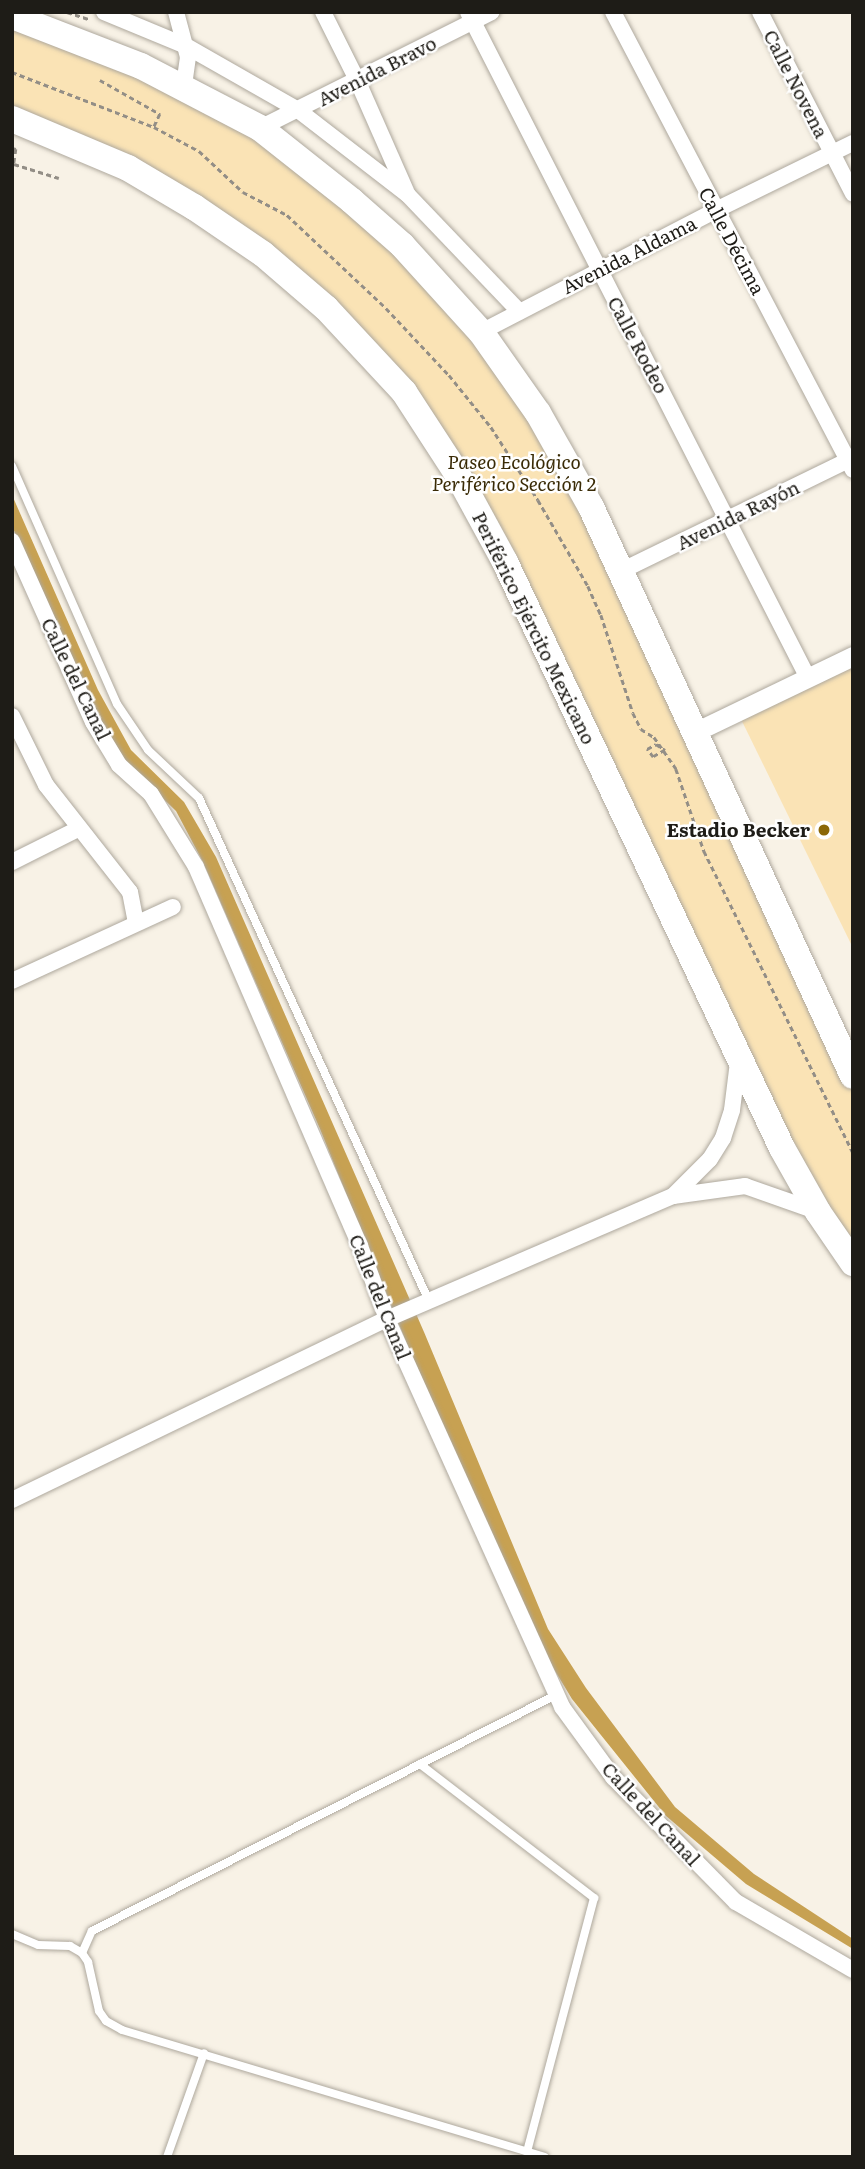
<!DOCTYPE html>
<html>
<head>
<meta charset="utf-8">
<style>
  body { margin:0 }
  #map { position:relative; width:865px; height:2169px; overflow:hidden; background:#f8f2e6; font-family:Literata,serif }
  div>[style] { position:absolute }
  .green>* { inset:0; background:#fae3b5 }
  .water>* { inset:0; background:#c7a152 }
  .path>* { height:2.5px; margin-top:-1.25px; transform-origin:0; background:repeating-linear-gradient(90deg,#938e86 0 5px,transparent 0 8.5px) }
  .roads { filter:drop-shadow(0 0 2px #aea89d) drop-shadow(0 0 2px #aea89d) }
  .service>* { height:8px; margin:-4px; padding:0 4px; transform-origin:4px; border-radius:4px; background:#fff }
  .minor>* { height:16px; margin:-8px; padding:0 8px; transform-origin:8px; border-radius:8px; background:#fff }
  .tertiary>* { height:19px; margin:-9.5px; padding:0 9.5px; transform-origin:9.5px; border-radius:9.5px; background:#fff }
  .trunk>* { height:26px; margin:-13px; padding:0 13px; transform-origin:13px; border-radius:13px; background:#fff }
  .dots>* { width:19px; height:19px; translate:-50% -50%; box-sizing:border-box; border:4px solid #fff; border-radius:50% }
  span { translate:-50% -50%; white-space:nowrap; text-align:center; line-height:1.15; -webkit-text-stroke:5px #fff; paint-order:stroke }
  .street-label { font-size:19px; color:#1e1c17 }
  .park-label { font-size:19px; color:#3a2b06; font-style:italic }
  .poi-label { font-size:19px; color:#1e1c17; font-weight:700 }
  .right { translate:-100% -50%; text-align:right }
  .frame { position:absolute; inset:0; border:14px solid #1e1c17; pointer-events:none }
</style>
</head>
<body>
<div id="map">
  <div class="green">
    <div style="clip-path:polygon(12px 22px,255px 129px,454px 308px,549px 438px,853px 1077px,853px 1261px,444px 448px,263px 249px,12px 117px)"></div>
    <div style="clip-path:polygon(853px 657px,853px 948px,737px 711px)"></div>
  </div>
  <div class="water">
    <div style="clip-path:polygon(12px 495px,98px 690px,131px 750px,184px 802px,216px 857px,424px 1332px,548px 1629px,586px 1688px,675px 1807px,754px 1874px,853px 1939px,853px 1949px,746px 1884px,666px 1816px,572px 1699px,537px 1641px,405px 1339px,320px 1129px,203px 862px,176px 811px,119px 756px,85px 693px,12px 526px)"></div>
  </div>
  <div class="path">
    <div style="left:67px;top:12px;width:25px;rotate:18deg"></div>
    <div style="left:12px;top:72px;width:152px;rotate:21.2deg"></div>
    <div style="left:154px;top:127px;width:51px;rotate:28.1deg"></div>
    <div style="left:199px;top:151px;width:60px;rotate:43deg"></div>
    <div style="left:243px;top:192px;width:50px;rotate:27.6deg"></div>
    <div style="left:287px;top:215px;width:136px;rotate:43.2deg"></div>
    <div style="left:386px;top:308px;width:92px;rotate:46.8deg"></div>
    <div style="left:449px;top:375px;width:67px;rotate:51.1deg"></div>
    <div style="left:491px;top:427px;width:87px;rotate:57.2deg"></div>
    <div style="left:538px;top:500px;width:99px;rotate:59.8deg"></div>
    <div style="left:588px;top:586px;width:32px;rotate:66deg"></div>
    <div style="left:601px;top:615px;width:103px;rotate:71.9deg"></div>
    <div style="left:633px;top:713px;width:18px;rotate:63deg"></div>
    <div style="left:641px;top:729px;width:15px;rotate:32deg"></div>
    <div style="left:654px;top:737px;width:39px;rotate:55deg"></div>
    <div style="left:676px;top:769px;width:87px;rotate:71.1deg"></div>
    <div style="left:704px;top:851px;width:337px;rotate:63.7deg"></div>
    <div style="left:100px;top:80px;width:69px;rotate:29.5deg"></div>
    <div style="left:160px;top:114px;width:14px;rotate:115deg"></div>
    <div style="left:12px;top:148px;width:4px;rotate:14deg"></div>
    <div style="left:16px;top:149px;width:15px;rotate:98deg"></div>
    <div style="left:14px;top:164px;width:47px;rotate:17.3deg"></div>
    <div style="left:656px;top:744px;width:11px;rotate:34deg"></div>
    <div style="left:665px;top:750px;width:14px;rotate:150deg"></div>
    <div style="left:653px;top:757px;width:10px;rotate:-127deg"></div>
    <div style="left:647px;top:749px;width:10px;rotate:-29deg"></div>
  </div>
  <div class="roads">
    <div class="service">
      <div style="left:12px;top:466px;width:260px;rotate:66.2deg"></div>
      <div style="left:117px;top:704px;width:55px;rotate:56deg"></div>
      <div style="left:148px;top:750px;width:70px;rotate:43.3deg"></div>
      <div style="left:199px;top:798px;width:553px;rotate:65.43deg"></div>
      <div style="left:420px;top:1764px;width:220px;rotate:37.6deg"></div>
      <div style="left:594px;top:1898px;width:262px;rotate:104.8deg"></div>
      <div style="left:12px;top:1934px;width:28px;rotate:23deg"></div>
      <div style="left:38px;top:1945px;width:32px;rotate:2deg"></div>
      <div style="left:70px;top:1946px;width:14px;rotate:30deg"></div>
      <div style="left:82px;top:1953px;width:11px;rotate:56deg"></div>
      <div style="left:88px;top:1962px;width:50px;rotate:77.3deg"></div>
      <div style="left:99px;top:2011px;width:12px;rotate:55deg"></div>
      <div style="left:106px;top:2021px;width:18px;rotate:29deg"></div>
      <div style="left:122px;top:2030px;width:441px;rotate:16.7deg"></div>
      <div style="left:82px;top:1953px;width:24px;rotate:-66deg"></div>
      <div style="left:92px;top:1931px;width:521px;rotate:-26.96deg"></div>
      <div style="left:167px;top:2157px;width:110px;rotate:-70.4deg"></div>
    </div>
    <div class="minor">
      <div style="left:104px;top:12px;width:89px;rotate:22.5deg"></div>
      <div style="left:186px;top:46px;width:129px;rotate:29.7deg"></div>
      <div style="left:298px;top:110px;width:139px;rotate:37.7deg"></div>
      <div style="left:408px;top:195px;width:161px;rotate:46.3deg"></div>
      <div style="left:176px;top:12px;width:47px;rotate:75.1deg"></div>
      <div style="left:188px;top:57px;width:30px;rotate:98deg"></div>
      <div style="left:323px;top:12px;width:78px;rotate:63.4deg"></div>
      <div style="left:358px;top:82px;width:119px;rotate:66.2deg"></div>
      <div style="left:468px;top:12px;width:748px;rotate:62.96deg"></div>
      <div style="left:613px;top:12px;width:517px;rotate:62.34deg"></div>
      <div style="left:760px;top:12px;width:204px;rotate:62.9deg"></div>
      <div style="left:260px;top:128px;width:259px;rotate:-26.6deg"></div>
      <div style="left:481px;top:332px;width:265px;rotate:-27.4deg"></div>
      <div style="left:716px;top:210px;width:153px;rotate:-26.1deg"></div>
      <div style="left:12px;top:541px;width:198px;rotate:65.9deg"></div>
      <div style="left:93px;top:722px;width:50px;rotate:58.8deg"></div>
      <div style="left:119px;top:765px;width:43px;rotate:42.2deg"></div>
      <div style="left:151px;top:794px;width:86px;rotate:58.3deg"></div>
      <div style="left:196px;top:867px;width:413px;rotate:66.6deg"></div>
      <div style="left:360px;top:1246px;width:78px;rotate:69.7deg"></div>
      <div style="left:387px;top:1319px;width:426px;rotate:65.7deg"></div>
      <div style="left:562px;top:1707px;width:87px;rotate:53.9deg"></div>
      <div style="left:613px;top:1777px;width:175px;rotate:45.5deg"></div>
      <div style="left:736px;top:1902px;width:135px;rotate:30.2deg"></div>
      <div style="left:621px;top:571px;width:258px;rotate:-26deg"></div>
      <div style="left:12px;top:716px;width:77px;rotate:63.8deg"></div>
      <div style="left:46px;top:785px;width:136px;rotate:51.9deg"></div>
      <div style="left:130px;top:892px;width:31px;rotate:79deg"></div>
      <div style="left:12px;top:862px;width:74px;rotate:-26.6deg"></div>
      <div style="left:12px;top:981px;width:177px;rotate:-24.7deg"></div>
      <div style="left:673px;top:1196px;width:52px;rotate:-45deg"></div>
      <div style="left:710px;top:1159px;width:25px;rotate:-58deg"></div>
      <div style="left:723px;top:1138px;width:29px;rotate:-72deg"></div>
      <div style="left:732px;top:1110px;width:48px;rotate:-82.9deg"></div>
      <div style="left:12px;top:1500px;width:416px;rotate:-25.8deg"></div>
      <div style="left:387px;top:1319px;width:311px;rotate:-23.3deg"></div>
      <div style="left:673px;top:1196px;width:73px;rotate:-7.9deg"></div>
      <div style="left:745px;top:1186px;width:75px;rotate:19.4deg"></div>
    </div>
    <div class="tertiary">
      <div style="left:695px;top:732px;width:175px;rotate:-25.7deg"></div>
    </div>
    <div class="trunk">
      <div style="left:12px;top:16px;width:138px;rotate:21.2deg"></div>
      <div style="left:141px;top:66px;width:134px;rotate:27.5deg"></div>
      <div style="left:260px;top:128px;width:117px;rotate:38.4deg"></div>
      <div style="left:352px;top:201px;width:67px;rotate:41.3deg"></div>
      <div style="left:402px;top:245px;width:118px;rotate:47.8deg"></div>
      <div style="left:481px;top:332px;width:99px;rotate:54.9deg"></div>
      <div style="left:538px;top:413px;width:108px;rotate:60.6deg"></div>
      <div style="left:591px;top:507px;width:626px;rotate:65.28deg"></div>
      <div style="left:12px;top:119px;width:126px;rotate:22.9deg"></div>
      <div style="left:128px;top:168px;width:77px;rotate:30.6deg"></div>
      <div style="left:194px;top:207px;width:83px;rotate:34.3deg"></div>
      <div style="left:263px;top:254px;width:83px;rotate:40.6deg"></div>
      <div style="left:326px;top:308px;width:115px;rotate:47.1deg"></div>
      <div style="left:404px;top:392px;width:95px;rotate:57deg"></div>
      <div style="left:456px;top:472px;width:102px;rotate:61.4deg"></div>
      <div style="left:505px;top:562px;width:648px;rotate:64.7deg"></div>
      <div style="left:782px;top:1148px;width:73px;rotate:60.6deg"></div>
      <div style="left:818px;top:1212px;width:62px;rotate:55.5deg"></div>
    </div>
  </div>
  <div class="dots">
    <div style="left:824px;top:830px;background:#8b6706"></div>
  </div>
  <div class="street-label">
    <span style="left:377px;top:71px;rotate:-27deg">Avenida Bravo</span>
    <span style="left:796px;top:84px;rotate:63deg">Calle Novena</span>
    <span style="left:732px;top:241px;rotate:62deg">Calle Décima</span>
    <span style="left:629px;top:255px;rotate:-27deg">Avenida Aldama</span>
    <span style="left:638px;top:345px;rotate:62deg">Calle Rodeo</span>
    <span style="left:738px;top:515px;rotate:-26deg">Avenida Rayón</span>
    <span style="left:534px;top:628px;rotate:64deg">Periférico Ejército Mexicano</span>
    <span style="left:76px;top:679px;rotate:64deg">Calle del Canal</span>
    <span style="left:380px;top:1297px;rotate:68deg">Calle del Canal</span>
    <span style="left:651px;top:1814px;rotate:47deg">Calle del Canal</span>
  </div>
  <div class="park-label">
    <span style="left:514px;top:473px">Paseo Ecológico<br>Periférico Sección 2</span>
  </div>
  <div class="poi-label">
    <span class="right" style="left:810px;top:830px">Estadio Becker</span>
  </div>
  <div class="frame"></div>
</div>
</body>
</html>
